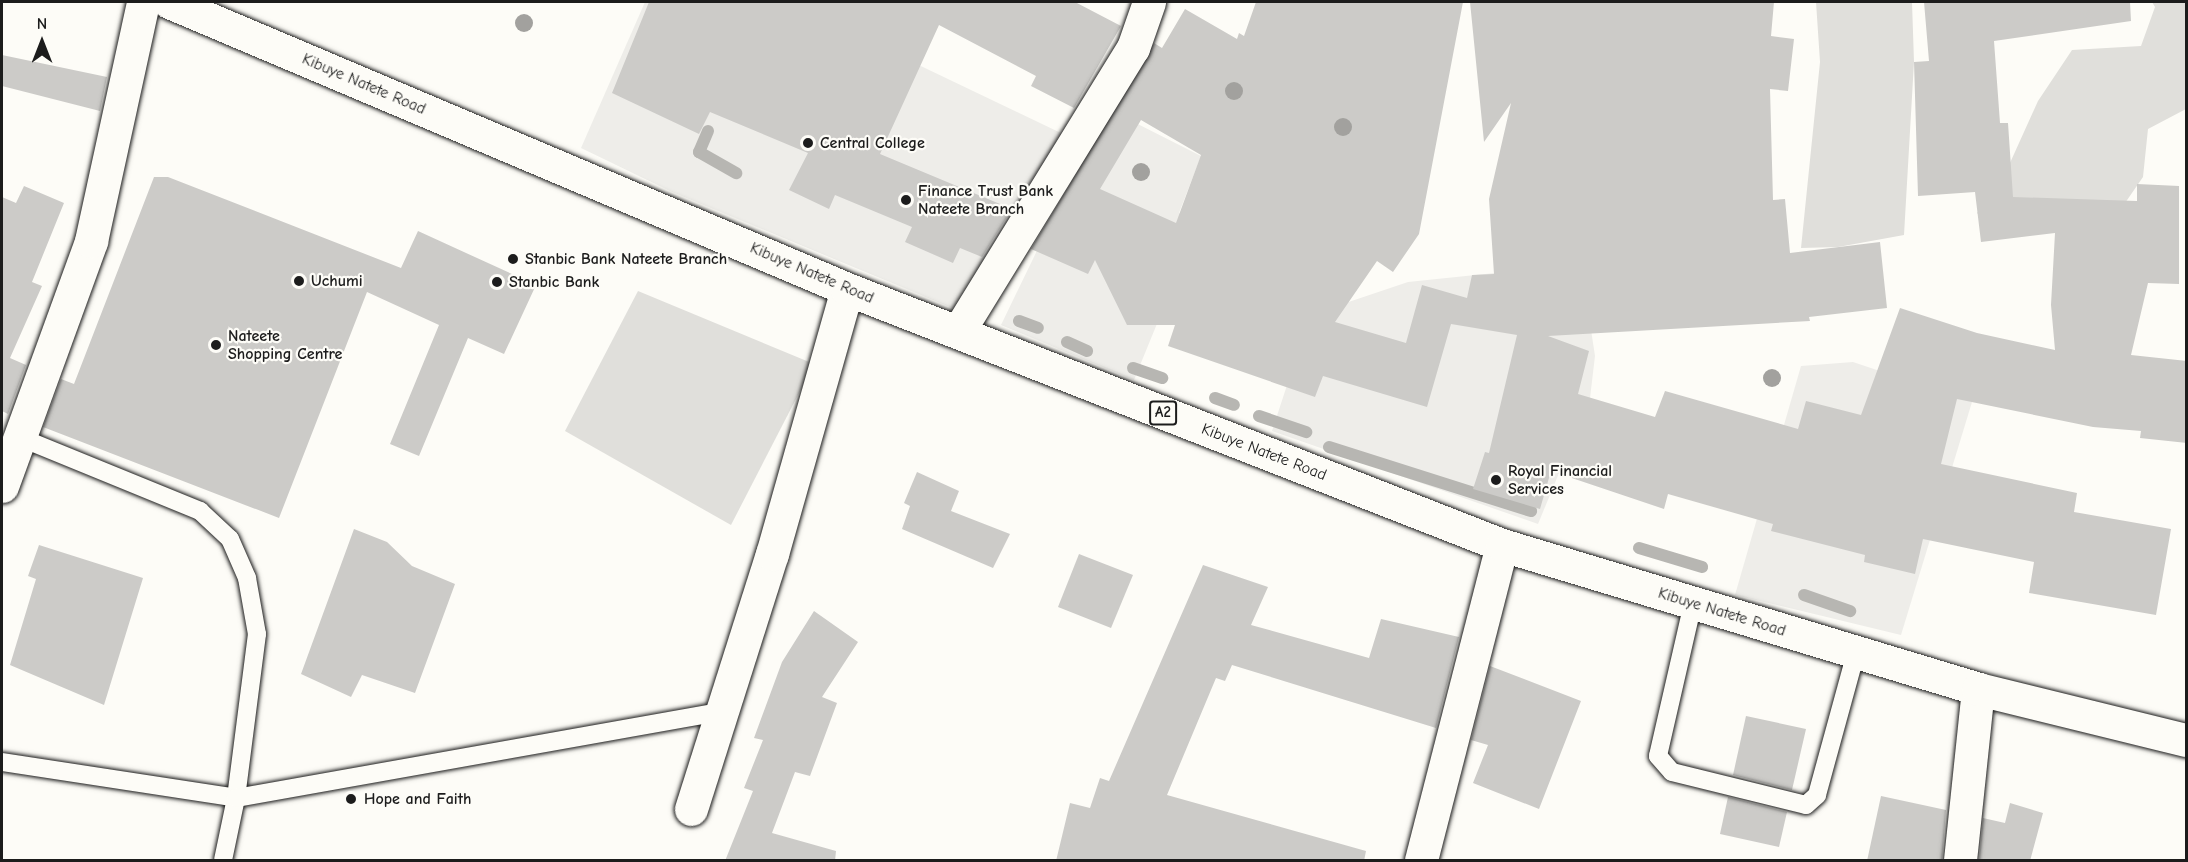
<!DOCTYPE html>
<html>
<head>
<meta charset="utf-8">
<style>
  body { margin:0 }
  #map { position:relative; width:2188px; height:862px; overflow:hidden; background:#fdfcf7; font-family:"Comic Neue",sans-serif }
  div>[style] { position:absolute }
  .built>* { inset:0; background:#eeede9 }
  .green>* { inset:0; background:#e0dfdb }
  .stream>* { height:12px; margin:-6px; padding:0 6px; transform-origin:6px; border-radius:6px; background:#b7b6b2 }
  .building>* { inset:0; background:#cccbc8 }
  .roads { filter:drop-shadow(0 0 2px #1c1c1c) drop-shadow(0 0 2px #1c1c1c) }
  .lane>* { height:18px; margin:-9px; padding:0 9px; transform-origin:9px; border-radius:9px; background:#fdfcf7 }
  .street>* { height:33px; margin:-16.5px; padding:0 16.5px; transform-origin:16.5px; border-radius:16.5px; background:#fdfcf7 }
  .primary>* { height:33px; margin:-16.5px; padding:0 16.5px; transform-origin:16.5px; border-radius:16.5px; background:#fdfcf7 }
  .trees>* { width:18px; height:18px; margin:-9px; border-radius:50%; background:#a2a19e }
  .dots>* { width:16px; height:16px; translate:-50% -50%; box-sizing:border-box; border:3px solid #fdfcf7; border-radius:50% }
  span { translate:-50% -50%; white-space:nowrap; text-align:center; line-height:1.15; -webkit-text-stroke:4.5px #fdfcf7; paint-order:stroke }
  .shield-label span { padding:2px 4px; background:#fdfcf7; border:2px solid; border-radius:4px; -webkit-text-stroke-width:0 }
  .shield-label { font-size:15px; color:#1c1c1c; font-weight:700 }
  .street-label { font-size:16px; color:#1c1c1c }
  .poi-label { font-size:16px; color:#1c1c1c; font-weight:700 }
  .left { translate:0 -50%; text-align:left }
  .frame { position:absolute; inset:0; border:3px solid #1c1c1c; pointer-events:none }
  .north { position:absolute; left:12px; top:12px; width:60px; height:60px; -webkit-text-stroke:4px #fdfcf7; paint-order:stroke; rotate:0deg; font-size:16px; font-weight:700; line-height:24px; text-align:center; color:#1c1c1c }
  .north::after { content:''; display:block; margin:auto; width:21px; height:27px; background:#1c1c1c; clip-path:polygon(50% 0,100% 100%,50% 72%,0 100%) }
</style>
</head>
<body>
<div id="map">
  <div class="built">
    <div style="clip-path:polygon(645px 2px,787px 2px,1063px 134px,979px 319px,670px 191px,581px 148px)"></div>
    <div style="clip-path:polygon(1106px 108px,1201px 156px,1179px 213px,1199px 221px,1134px 380px,1001px 325px)"></div>
    <div style="clip-path:polygon(1581px 264px,1595px 356px,1590px 398px,1538px 524px,1272px 431px,1310px 315px,1408px 282px)"></div>
    <div style="clip-path:polygon(1853px 362px,1972px 402px,1901px 635px,1735px 595px,1801px 366px)"></div>
  </div>
  <div class="green">
    <div style="clip-path:polygon(1816px 2px,1912px 2px,1914px 62px,1904px 235px,1838px 247px,1801px 248px,1820px 62px)"></div>
    <div style="clip-path:polygon(2152px 2px,2186px 2px,2186px 109px,2148px 129px,2143px 177px,2114px 219px,1997px 233px,1977px 213px,2005px 174px,2038px 101px,2072px 50px,2141px 46px,2155px 7px)"></div>
    <div style="clip-path:polygon(638px 291px,814px 364px,731px 525px,565px 431px)"></div>
  </div>
  <div class="stream">
    <div style="left:708px;top:131px;width:23px;rotate:113deg"></div>
    <div style="left:699px;top:152px;width:43px;rotate:29.6deg"></div>
    <div style="left:1019px;top:321px;width:20px;rotate:20deg"></div>
    <div style="left:1067px;top:342px;width:22px;rotate:24deg"></div>
    <div style="left:1133px;top:368px;width:31px;rotate:19deg"></div>
    <div style="left:1215px;top:398px;width:20px;rotate:20deg"></div>
    <div style="left:1259px;top:416px;width:50px;rotate:18.8deg"></div>
    <div style="left:1329px;top:447px;width:212px;rotate:17.6deg"></div>
    <div style="left:1639px;top:548px;width:66px;rotate:16.8deg"></div>
    <div style="left:1804px;top:595px;width:49px;rotate:19.2deg"></div>
  </div>
  <div class="building">
    <div style="clip-path:polygon(649px 2px,1075px 2px,1121px 26px,1074px 108px,1031px 86px,1036px 76px,939px 25px,880px 154px,1012px 209px,982px 257px,960px 248px,953px 263px,905px 242px,912px 227px,835px 195px,829px 209px,789px 190px,808px 153px,710px 112px,699px 134px,612px 93px)"></div>
    <div style="clip-path:polygon(evenodd,1256px 2px,1463px 2px,1419px 234px,1393px 272px,1377px 261px,1335px 322px,1406px 343px,1422px 285px,1467px 298px,1472px 275px,1494px 274px,1489px 199px,1511px 103px,1484px 142px,1470px 2px,1774px 2px,1771px 36px,1794px 39px,1788px 91px,1770px 89px,1773px 200px,1785px 199px,1790px 253px,1880px 242px,1887px 308px,1809px 317px,1810px 321px,1548px 336px,1589px 351px,1578px 394px,1655px 417px,1665px 391px,1798px 429px,1806px 401px,1861px 415px,1900px 308px,1977px 333px,2055px 350px,2051px 305px,2055px 233px,1981px 242px,1975px 192px,1918px 196px,1914px 62px,1929px 61px,1924px 2px,2130px 2px,2131px 21px,1994px 41px,2000px 123px,2008px 123px,2013px 197px,2137px 201px,2137px 184px,2179px 186px,2179px 284px,2148px 283px,2131px 355px,2187px 361px,2187px 443px,2140px 438px,2141px 431px,2093px 427px,1957px 399px,1941px 464px,2077px 493px,2074px 512px,2171px 529px,2156px 615px,2029px 593px,2034px 562px,1923px 539px,1915px 574px,1864px 562px,1865px 555px,1771px 531px,1773px 524px,1668px 494px,1664px 509px,1551px 471px,1540px 509px,1473px 489px,1485px 452px,1489px 453px,1517px 335px,1451px 324px,1427px 407px,1323px 376px,1315px 397px,1168px 346px,1175px 325px,1127px 325px,1095px 260px,1088px 274px,1031px 249px,1154px 43px,1162px 48px,1185px 9px,1237px 39px,1239px 33px,1244px 36px,1256px 2px,1141px 120px,1201px 155px,1176px 223px,1100px 189px,1141px 120px)"></div>
    <div style="clip-path:polygon(2px 55px,107px 77px,100px 111px,2px 86px)"></div>
    <div style="clip-path:polygon(154px 177px,168px 177px,401px 268px,418px 231px,536px 285px,504px 354px,468px 338px,419px 456px,390px 444px,439px 325px,367px 292px,279px 518px,43px 427px,61px 379px,74px 384px)"></div>
    <div style="clip-path:polygon(24px 186px,64px 203px,32px 282px,42px 286px,10px 358px,26px 365px,8px 414px,2px 411px,2px 197px,16px 203px)"></div>
    <div style="clip-path:polygon(917px 472px,959px 491px,951px 511px,1010px 534px,993px 568px,902px 529px,910px 506px,904px 503px)"></div>
    <div style="clip-path:polygon(354px 529px,387px 542px,412px 566px,455px 584px,415px 693px,362px 675px,351px 697px,301px 674px)"></div>
    <div style="clip-path:polygon(39px 545px,143px 578px,104px 705px,10px 665px,36px 579px,28px 576px)"></div>
    <div style="clip-path:polygon(1079px 554px,1133px 575px,1111px 628px,1058px 607px)"></div>
    <div style="clip-path:polygon(1203px 565px,1268px 587px,1251px 625px,1369px 658px,1381px 619px,1459px 637px,1436px 728px,1232px 665px,1225px 681px,1216px 678px,1167px 795px,1366px 851px,1364px 861px,1056px 861px,1070px 803px,1090px 808px,1100px 778px,1109px 781px)"></div>
    <div style="clip-path:polygon(814px 611px,858px 642px,822px 697px,837px 703px,810px 776px,795px 772px,772px 833px,836px 851px,835px 861px,725px 861px,753px 791px,744px 788px,763px 740px,754px 738px,782px 662px)"></div>
    <div style="clip-path:polygon(1490px 666px,1581px 701px,1539px 809px,1473px 783px,1488px 745px,1471px 740px)"></div>
    <div style="clip-path:polygon(1746px 716px,1806px 729px,1792px 790px,1733px 775px)"></div>
    <div style="clip-path:polygon(1881px 796px,1946px 810px,1942px 861px,1867px 861px)"></div>
    <div style="clip-path:polygon(1728px 797px,1787px 812px,1779px 847px,1720px 834px)"></div>
    <div style="clip-path:polygon(2010px 803px,2043px 813px,2030px 861px,1979px 861px,1983px 818px,2005px 823px)"></div>
  </div>
  <div class="roads">
    <div class="lane">
      <div style="left:19px;top:437px;width:196px;rotate:22.2deg"></div>
      <div style="left:200px;top:511px;width:41px;rotate:43deg"></div>
      <div style="left:230px;top:539px;width:43px;rotate:66.4deg"></div>
      <div style="left:247px;top:578px;width:57px;rotate:79.9deg"></div>
      <div style="left:257px;top:634px;width:165px;rotate:97.3deg"></div>
      <div style="left:236px;top:798px;width:63px;rotate:101.8deg"></div>
      <div style="left:1693px;top:603px;width:157px;rotate:102.9deg"></div>
      <div style="left:1658px;top:756px;width:21px;rotate:49deg"></div>
      <div style="left:1672px;top:772px;width:138px;rotate:13.8deg"></div>
      <div style="left:1806px;top:805px;width:15px;rotate:-42deg"></div>
      <div style="left:1817px;top:795px;width:148px;rotate:-74.7deg"></div>
      <div style="left:2px;top:762px;width:237px;rotate:8.7deg"></div>
      <div style="left:236px;top:798px;width:494px;rotate:-10.1deg"></div>
    </div>
    <div class="street">
      <div style="left:958px;top:332px;width:334px;rotate:-58.4deg"></div>
      <div style="left:1133px;top:48px;width:49px;rotate:-70.8deg"></div>
      <div style="left:2px;top:486px;width:261px;rotate:-70deg"></div>
      <div style="left:91px;top:241px;width:245px;rotate:-77.7deg"></div>
      <div style="left:691px;top:809px;width:268px;rotate:-72.4deg"></div>
      <div style="left:772px;top:554px;width:275px;rotate:-74.2deg"></div>
      <div style="left:1421px;top:860px;width:325px;rotate:-75.6deg"></div>
      <div style="left:1960px;top:860px;width:172px;rotate:-84deg"></div>
    </div>
    <div class="primary">
      <div style="left:169px;top:2px;width:736px;rotate:22.94deg"></div>
      <div style="left:847px;top:289px;width:703px;rotate:21.35deg"></div>
      <div style="left:1502px;top:545px;width:497px;rotate:16.8deg"></div>
      <div style="left:1978px;top:689px;width:214px;rotate:13.8deg"></div>
    </div>
  </div>
  <div class="trees">
    <div style="left:524px;top:23px"></div>
    <div style="left:1234px;top:91px"></div>
    <div style="left:1343px;top:127px"></div>
    <div style="left:1141px;top:172px"></div>
    <div style="left:1772px;top:378px"></div>
  </div>
  <div class="dots">
    <div style="left:808px;top:143px;background:#1c1c1c"></div>
    <div style="left:906px;top:200px;background:#1c1c1c"></div>
    <div style="left:513px;top:259px;background:#1c1c1c"></div>
    <div style="left:299px;top:281px;background:#1c1c1c"></div>
    <div style="left:497px;top:282px;background:#1c1c1c"></div>
    <div style="left:216px;top:345px;background:#1c1c1c"></div>
    <div style="left:1496px;top:480px;background:#1c1c1c"></div>
    <div style="left:351px;top:799px;background:#1c1c1c"></div>
  </div>
  <div class="shield-label">
    <span style="left:1163px;top:413px">A2</span>
  </div>
  <div class="street-label">
    <span style="left:364px;top:84px;rotate:23deg">Kibuye Natete Road</span>
    <span style="left:812px;top:273px;rotate:23deg">Kibuye Natete Road</span>
    <span style="left:1264px;top:452px;rotate:21deg">Kibuye Natete Road</span>
    <span style="left:1722px;top:612px;rotate:17deg">Kibuye Natete Road</span>
  </div>
  <div class="poi-label">
    <span class="left" style="left:820px;top:143px">Central College</span>
    <span class="left" style="left:918px;top:200px">Finance Trust Bank<br>Nateete Branch</span>
    <span class="left" style="left:525px;top:259px">Stanbic Bank Nateete Branch</span>
    <span class="left" style="left:311px;top:281px">Uchumi</span>
    <span class="left" style="left:509px;top:282px">Stanbic Bank</span>
    <span class="left" style="left:228px;top:345px">Nateete<br>Shopping Centre</span>
    <span class="left" style="left:1508px;top:480px">Royal Financial<br>Services</span>
    <span class="left" style="left:364px;top:799px">Hope and Faith</span>
  </div>
  <div class="frame"></div>
  <div class="north">N</div>
</div>
</body>
</html>
